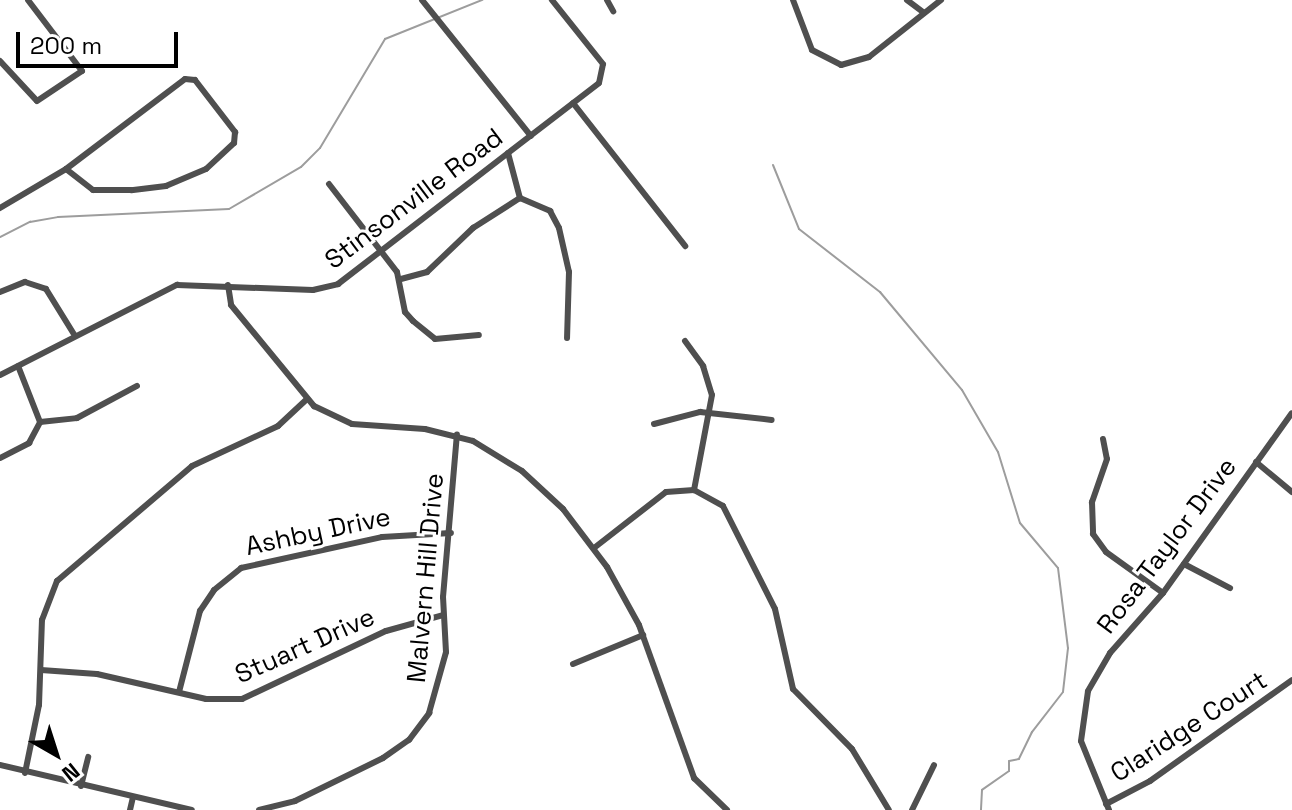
<!DOCTYPE html>
<html>
<head>
<meta charset="utf-8">
<style>
  body { margin:0 }
  #map { position:relative; width:1292px; height:810px; overflow:hidden; background:#fff; font-family:"Space Grotesk",sans-serif }
  div>[style] { position:absolute }
  .stream>* { height:2px; margin:-1px; padding:0 1px; transform-origin:1px; border-radius:1px; background:#9d9d9d }
  .minor>* { height:6px; margin:-3px; padding:0 3px; transform-origin:3px; border-radius:3px; background:#4f4f4f }
  span { translate:-50% -50%; white-space:nowrap; text-align:center; line-height:1.15; -webkit-text-stroke:6px #fff; paint-order:stroke }
  .street-label { font-size:26px; color:#000 }
  .north { position:absolute; left:16px; top:714px; width:80px; height:80px; -webkit-text-stroke:6px #fff; paint-order:stroke; rotate:141deg; font-size:22px; font-weight:700; line-height:32px; text-align:center; color:#000 }
  .north::after { content:''; display:block; margin:auto; width:28px; height:36px; background:#000; clip-path:polygon(50% 0,100% 100%,50% 72%,0 100%) }
  .scale { position:absolute; left:16px; top:32px; width:162px; height:36px; box-sizing:border-box; border:4px solid #000; border-top:0; padding-left:10px; font-size:24px; line-height:28px; white-space:nowrap; color:#000; -webkit-text-stroke:6px #fff; paint-order:stroke }
</style>
</head>
<body>
<div id="map">
  <div class="stream">
    <div style="left:773px;top:165px;width:69px;rotate:67.9deg"></div>
    <div style="left:799px;top:229px;width:103px;rotate:37.9deg"></div>
    <div style="left:880px;top:292px;width:128px;rotate:50.1deg"></div>
    <div style="left:962px;top:390px;width:72px;rotate:59.9deg"></div>
    <div style="left:998px;top:452px;width:74px;rotate:72.8deg"></div>
    <div style="left:1020px;top:523px;width:59px;rotate:49.8deg"></div>
    <div style="left:1058px;top:568px;width:81px;rotate:82.9deg"></div>
    <div style="left:1068px;top:648px;width:44px;rotate:96.5deg"></div>
    <div style="left:1063px;top:692px;width:51px;rotate:127.8deg"></div>
    <div style="left:1032px;top:732px;width:30px;rotate:116deg"></div>
    <div style="left:1019px;top:759px;width:10px;rotate:169deg"></div>
    <div style="left:1009px;top:761px;width:10px;rotate:90deg"></div>
    <div style="left:1009px;top:771px;width:33px;rotate:145deg"></div>
    <div style="left:982px;top:790px;width:20px;rotate:93deg"></div>
    <div style="left:0;top:237px;width:34px;rotate:-27deg"></div>
    <div style="left:30px;top:222px;width:28px;rotate:-10deg"></div>
    <div style="left:58px;top:217px;width:171px;rotate:-2.7deg"></div>
    <div style="left:229px;top:209px;width:83px;rotate:-30.3deg"></div>
    <div style="left:301px;top:167px;width:27px;rotate:-45deg"></div>
    <div style="left:320px;top:148px;width:127px;rotate:-59.2deg"></div>
    <div style="left:385px;top:39px;width:105px;rotate:-21.9deg"></div>
  </div>
  <div class="minor">
    <div style="left:422px;top:0;width:174px;rotate:51.3deg"></div>
    <div style="left:607px;top:0;width:13px;rotate:61deg"></div>
    <div style="left:793px;top:0;width:53px;rotate:69.2deg"></div>
    <div style="left:812px;top:50px;width:33px;rotate:27deg"></div>
    <div style="left:841px;top:65px;width:29px;rotate:-16deg"></div>
    <div style="left:869px;top:57px;width:92px;rotate:-38.4deg"></div>
    <div style="left:907px;top:0;width:21px;rotate:37deg"></div>
    <div style="left:0;top:61px;width:54px;rotate:47.2deg"></div>
    <div style="left:37px;top:101px;width:54px;rotate:-33.7deg"></div>
    <div style="left:82px;top:71px;width:89px;rotate:-127.3deg"></div>
    <div style="left:185px;top:79px;width:10px;rotate:6deg"></div>
    <div style="left:195px;top:80px;width:66px;rotate:52.4deg"></div>
    <div style="left:235px;top:132px;width:11px;rotate:95deg"></div>
    <div style="left:234px;top:143px;width:38px;rotate:137deg"></div>
    <div style="left:206px;top:169px;width:43px;rotate:157deg"></div>
    <div style="left:166px;top:186px;width:35px;rotate:173deg"></div>
    <div style="left:131px;top:190px;width:38px;rotate:180deg"></div>
    <div style="left:93px;top:190px;width:34px;rotate:-142deg"></div>
    <div style="left:66px;top:169px;width:149px;rotate:-37.1deg"></div>
    <div style="left:573px;top:103px;width:182px;rotate:51.9deg"></div>
    <div style="left:508px;top:153px;width:47px;rotate:75.1deg"></div>
    <div style="left:329px;top:184px;width:111px;rotate:52.3deg"></div>
    <div style="left:397px;top:272px;width:41px;rotate:78.7deg"></div>
    <div style="left:405px;top:312px;width:12px;rotate:48deg"></div>
    <div style="left:413px;top:321px;width:28px;rotate:39deg"></div>
    <div style="left:435px;top:339px;width:44px;rotate:-5.2deg"></div>
    <div style="left:0;top:208px;width:77px;rotate:-30.6deg"></div>
    <div style="left:401px;top:279px;width:27px;rotate:-15deg"></div>
    <div style="left:427px;top:272px;width:64px;rotate:-43.7deg"></div>
    <div style="left:473px;top:228px;width:56px;rotate:-32.6deg"></div>
    <div style="left:520px;top:198px;width:33px;rotate:23deg"></div>
    <div style="left:550px;top:211px;width:19px;rotate:62deg"></div>
    <div style="left:559px;top:228px;width:45px;rotate:77.2deg"></div>
    <div style="left:569px;top:272px;width:66px;rotate:91.7deg"></div>
    <div style="left:228px;top:285px;width:20px;rotate:81deg"></div>
    <div style="left:231px;top:305px;width:131px;rotate:50.6deg"></div>
    <div style="left:314px;top:406px;width:42px;rotate:25.3deg"></div>
    <div style="left:352px;top:424px;width:73px;rotate:3.9deg"></div>
    <div style="left:425px;top:429px;width:49px;rotate:14deg"></div>
    <div style="left:473px;top:441px;width:57px;rotate:31.5deg"></div>
    <div style="left:522px;top:471px;width:56px;rotate:42.8deg"></div>
    <div style="left:563px;top:509px;width:73px;rotate:52.8deg"></div>
    <div style="left:607px;top:567px;width:66px;rotate:61.1deg"></div>
    <div style="left:639px;top:625px;width:163px;rotate:70.2deg"></div>
    <div style="left:694px;top:778px;width:46px;rotate:44.1deg"></div>
    <div style="left:0;top:292px;width:27px;rotate:-22deg"></div>
    <div style="left:25px;top:282px;width:22px;rotate:18deg"></div>
    <div style="left:46px;top:289px;width:55px;rotate:58.3deg"></div>
    <div style="left:685px;top:341px;width:31px;rotate:54deg"></div>
    <div style="left:703px;top:366px;width:30px;rotate:73deg"></div>
    <div style="left:712px;top:395px;width:97px;rotate:100.7deg"></div>
    <div style="left:0;top:375px;width:199px;rotate:-27deg"></div>
    <div style="left:177px;top:285px;width:136px;rotate:2.1deg"></div>
    <div style="left:313px;top:290px;width:26px;rotate:-13deg"></div>
    <div style="left:338px;top:284px;width:329px;rotate:-37.6deg"></div>
    <div style="left:599px;top:83px;width:19px;rotate:-78deg"></div>
    <div style="left:603px;top:64px;width:82px;rotate:-128.6deg"></div>
    <div style="left:40px;top:422px;width:37px;rotate:-6deg"></div>
    <div style="left:77px;top:418px;width:68px;rotate:-28.1deg"></div>
    <div style="left:654px;top:424px;width:48px;rotate:-14.6deg"></div>
    <div style="left:700px;top:412px;width:72px;rotate:6.3deg"></div>
    <div style="left:1103px;top:439px;width:20px;rotate:79deg"></div>
    <div style="left:1107px;top:459px;width:46px;rotate:109.2deg"></div>
    <div style="left:1092px;top:502px;width:32px;rotate:88deg"></div>
    <div style="left:1093px;top:534px;width:22px;rotate:54deg"></div>
    <div style="left:1106px;top:552px;width:70px;rotate:35.7deg"></div>
    <div style="left:0;top:458px;width:33px;rotate:-27deg"></div>
    <div style="left:29px;top:443px;width:24px;rotate:-62deg"></div>
    <div style="left:40px;top:422px;width:60px;rotate:-111.4deg"></div>
    <div style="left:1256px;top:462px;width:47px;rotate:39.8deg"></div>
    <div style="left:594px;top:548px;width:91px;rotate:-37.9deg"></div>
    <div style="left:666px;top:492px;width:28px;rotate:-4deg"></div>
    <div style="left:694px;top:490px;width:33px;rotate:29deg"></div>
    <div style="left:723px;top:506px;width:115px;rotate:63.2deg"></div>
    <div style="left:775px;top:609px;width:82px;rotate:77.3deg"></div>
    <div style="left:793px;top:689px;width:84px;rotate:45.5deg"></div>
    <div style="left:852px;top:749px;width:71px;rotate:58.8deg"></div>
    <div style="left:1184px;top:564px;width:52px;rotate:27.6deg"></div>
    <div style="left:573px;top:664px;width:76px;rotate:-22.5deg"></div>
    <div style="left:41px;top:670px;width:56px;rotate:4.1deg"></div>
    <div style="left:97px;top:674px;width:112px;rotate:12.9deg"></div>
    <div style="left:206px;top:699px;width:36px"></div>
    <div style="left:242px;top:699px;width:159px;rotate:-25.3deg"></div>
    <div style="left:386px;top:631px;width:59px;rotate:-15.7deg"></div>
    <div style="left:179px;top:692px;width:84px;rotate:-75.5deg"></div>
    <div style="left:200px;top:611px;width:25px;rotate:-56deg"></div>
    <div style="left:214px;top:590px;width:35px;rotate:-39deg"></div>
    <div style="left:241px;top:568px;width:144px;rotate:-12.4deg"></div>
    <div style="left:382px;top:537px;width:69px;rotate:-3.3deg"></div>
    <div style="left:0;top:765px;width:197px;rotate:13.2deg"></div>
    <div style="left:25px;top:773px;width:69px;rotate:-78.4deg"></div>
    <div style="left:39px;top:705px;width:85px;rotate:-88deg"></div>
    <div style="left:42px;top:620px;width:42px;rotate:-69deg"></div>
    <div style="left:57px;top:581px;width:177px;rotate:-40.4deg"></div>
    <div style="left:192px;top:466px;width:95px;rotate:-24.9deg"></div>
    <div style="left:278px;top:426px;width:40px;rotate:-43deg"></div>
    <div style="left:81px;top:786px;width:30px;rotate:-76deg"></div>
    <div style="left:1106px;top:804px;width:50px;rotate:-27.6deg"></div>
    <div style="left:1150px;top:781px;width:174px;rotate:-35.4deg"></div>
    <div style="left:130px;top:810px;width:13px;rotate:-77deg"></div>
    <div style="left:259px;top:810px;width:37px;rotate:-14deg"></div>
    <div style="left:295px;top:801px;width:98px;rotate:-26deg"></div>
    <div style="left:383px;top:758px;width:32px;rotate:-35deg"></div>
    <div style="left:409px;top:740px;width:34px;rotate:-53deg"></div>
    <div style="left:429px;top:713px;width:63px;rotate:-74.4deg"></div>
    <div style="left:446px;top:652px;width:55px;rotate:-93.1deg"></div>
    <div style="left:443px;top:597px;width:163px;rotate:-85.1deg"></div>
    <div style="left:912px;top:810px;width:50px;rotate:-63.9deg"></div>
    <div style="left:1109px;top:810px;width:74px;rotate:-112.1deg"></div>
    <div style="left:1081px;top:741px;width:50px;rotate:-82deg"></div>
    <div style="left:1088px;top:691px;width:44px;rotate:-59.9deg"></div>
    <div style="left:1110px;top:653px;width:80px;rotate:-48.5deg"></div>
    <div style="left:1163px;top:593px;width:221px;rotate:-54.4deg"></div>
  </div>
  <div class="street-label">
    <span style="left:414px;top:199px;rotate:-37deg">Stinsonville Road</span>
    <span style="left:318px;top:532px;rotate:-12deg">Ashby Drive</span>
    <span style="left:1167px;top:546px;rotate:-53deg">Rosa Taylor Drive</span>
    <span style="left:426px;top:578px;rotate:-85deg">Malvern Hill Drive</span>
    <span style="left:305px;top:646px;rotate:-24deg">Stuart Drive</span>
    <span style="left:1189px;top:727px;rotate:-33deg">Claridge Court</span>
  </div>
  <div class="north">N</div>
  <div class="scale">200 m</div>
</div>
</body>
</html>
